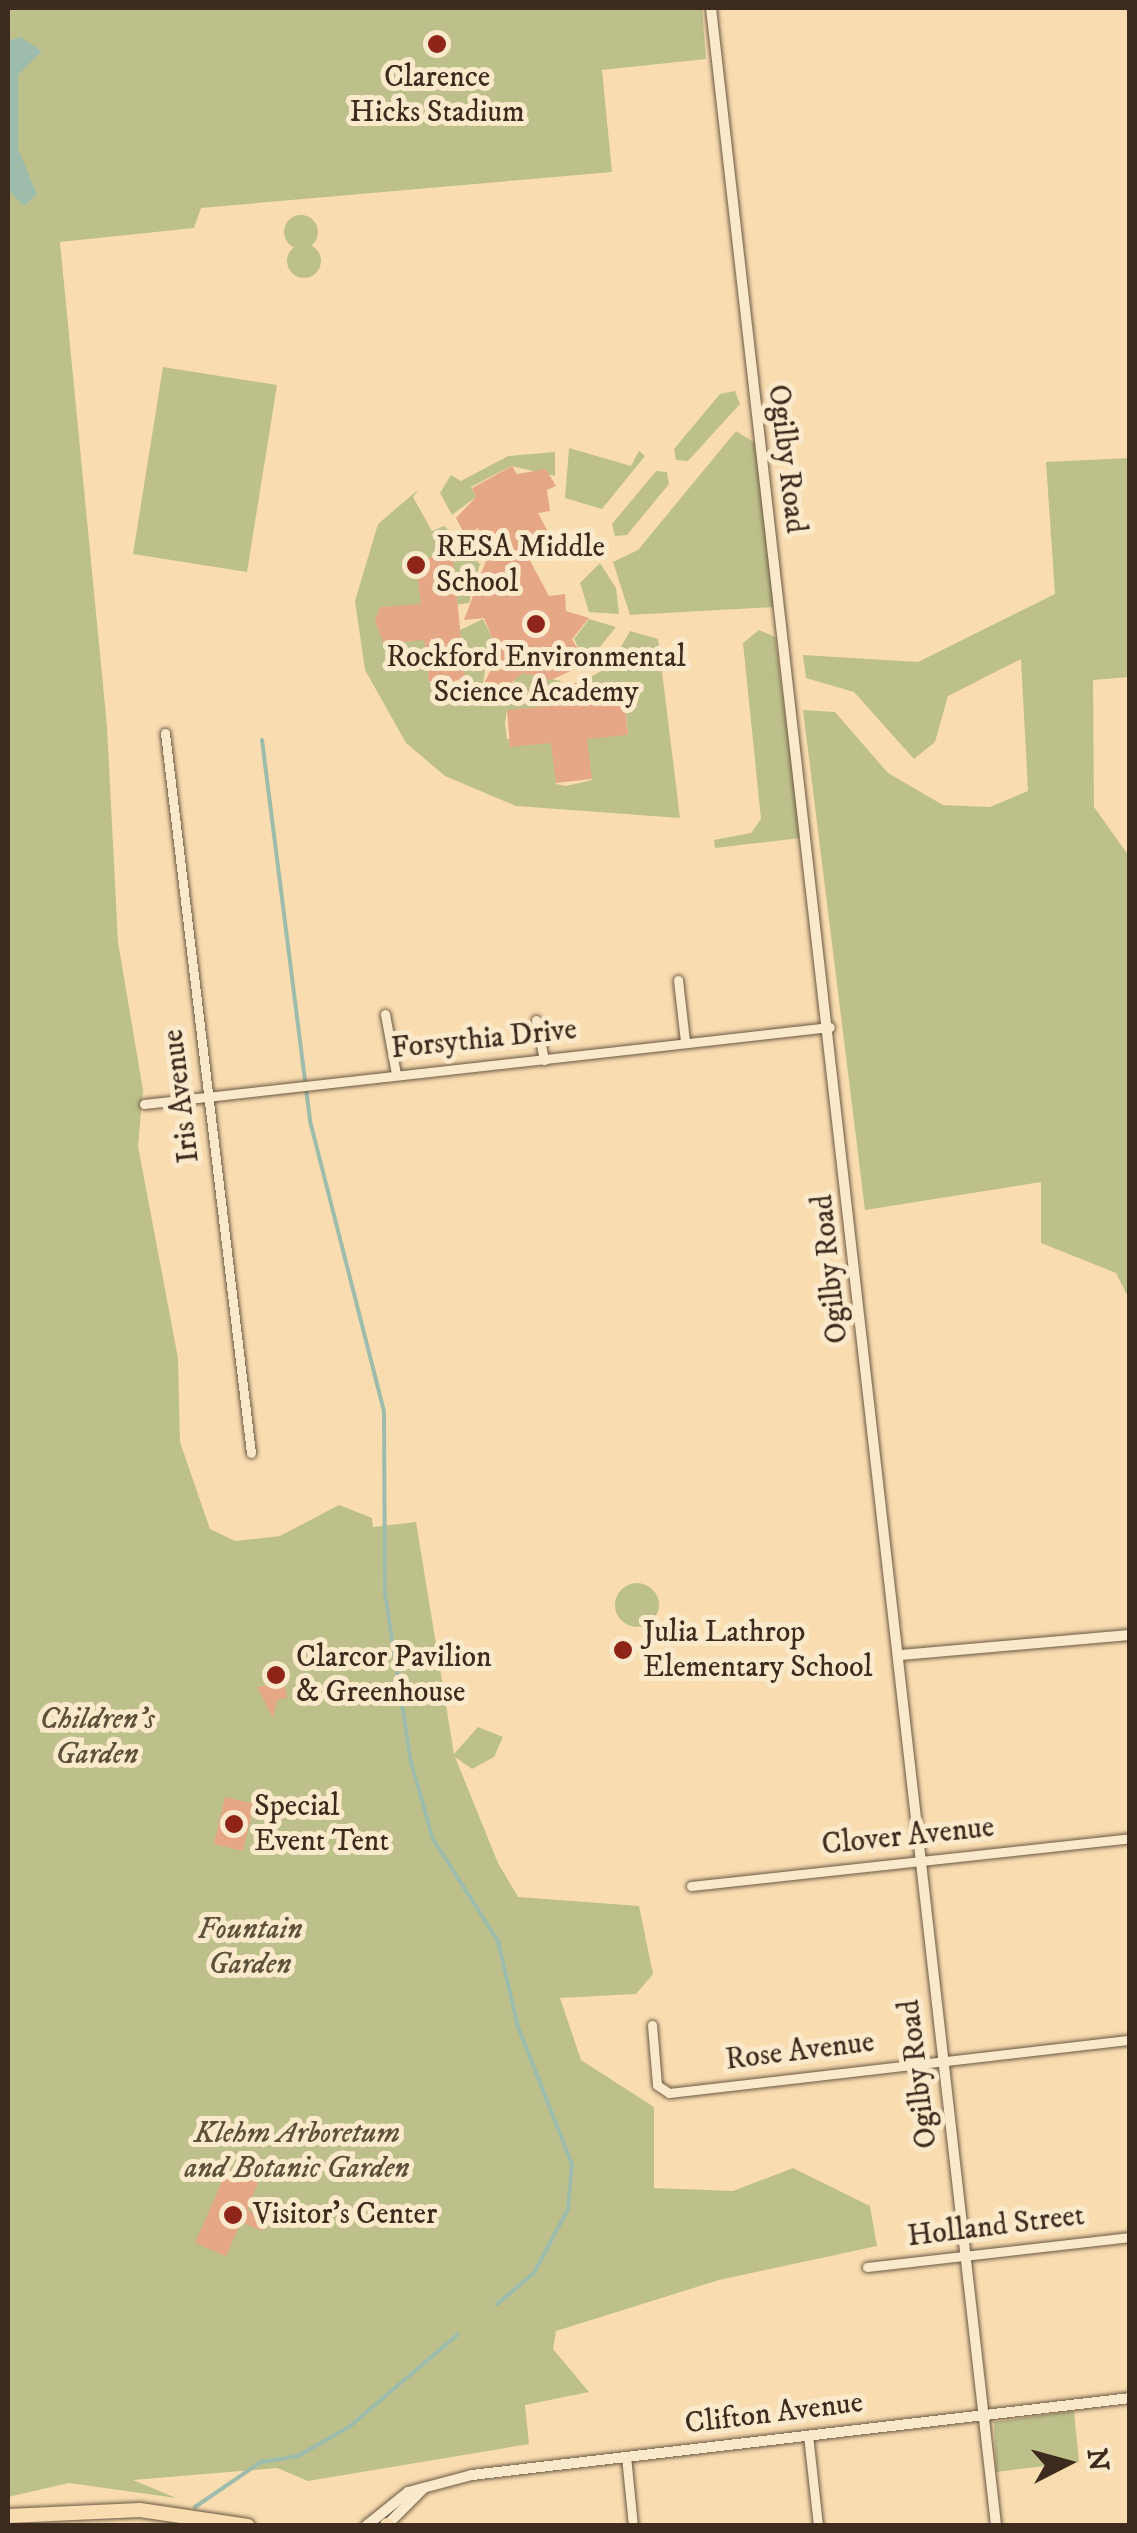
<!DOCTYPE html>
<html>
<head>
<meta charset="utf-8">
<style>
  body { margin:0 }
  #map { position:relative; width:1137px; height:2533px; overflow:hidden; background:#f9ddb1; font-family:"IM FELL DW Pica",serif }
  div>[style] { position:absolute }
  .green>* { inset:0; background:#bec08b }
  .round { border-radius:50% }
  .water>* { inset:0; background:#9ebcab }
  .stream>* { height:4px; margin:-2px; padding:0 2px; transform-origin:2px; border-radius:2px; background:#9ebcab }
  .building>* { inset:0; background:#e5a785 }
  .roads { filter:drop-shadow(0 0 2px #6c5843) drop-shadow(0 0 2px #6c5843) }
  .minor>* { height:9px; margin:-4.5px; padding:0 4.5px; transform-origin:4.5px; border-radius:4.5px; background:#fbe9cc }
  .tertiary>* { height:10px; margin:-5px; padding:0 5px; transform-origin:5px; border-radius:5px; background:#fbe9cc }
  .primary>* { height:14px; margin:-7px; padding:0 7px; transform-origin:7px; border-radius:7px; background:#f9ddb1 }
  .dots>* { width:28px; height:28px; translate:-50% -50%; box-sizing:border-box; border:5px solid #fbe9cc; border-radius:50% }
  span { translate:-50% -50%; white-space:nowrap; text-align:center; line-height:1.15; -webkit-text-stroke:10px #fbe9cc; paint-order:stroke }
  .poi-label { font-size:30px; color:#3d2c1e }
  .left { translate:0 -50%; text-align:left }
  .street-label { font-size:30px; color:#3d2c1e }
  .park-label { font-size:30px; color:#5d5139; font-style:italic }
  .frame { position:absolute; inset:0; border:10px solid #3d2c1e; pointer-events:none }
  .north { position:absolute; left:1017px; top:2413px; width:100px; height:100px; -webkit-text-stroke:8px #fbe9cc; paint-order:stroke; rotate:84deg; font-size:28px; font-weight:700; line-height:40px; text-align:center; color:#3d2c1e }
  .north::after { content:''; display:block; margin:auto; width:35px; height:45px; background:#3d2c1e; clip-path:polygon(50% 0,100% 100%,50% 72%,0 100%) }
</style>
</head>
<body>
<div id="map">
  <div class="green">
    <div style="clip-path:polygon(8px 8px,702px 8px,706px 59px,602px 70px,612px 172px,201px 208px,194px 228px,60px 242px,107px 726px,118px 942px,143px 1090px,138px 1146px,178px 1358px,180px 1442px,210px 1529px,235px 1541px,280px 1536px,339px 1505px,372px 1518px,373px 1527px,416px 1522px,454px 1754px,478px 1727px,503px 1737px,494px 1757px,472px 1769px,455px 1757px,498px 1863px,518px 1897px,639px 1906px,653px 1974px,636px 1994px,560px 1998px,581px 2060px,654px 2107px,654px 2188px,733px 2191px,793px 2168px,870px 2206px,877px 2246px,719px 2280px,556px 2331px,553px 2349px,589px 2392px,525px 2405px,529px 2444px,308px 2481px,277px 2468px,133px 2480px,176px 2498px,69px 2483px,8px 2497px)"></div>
    <div class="round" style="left:284px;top:215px;width:34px;height:34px"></div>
    <div class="round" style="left:287px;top:244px;width:34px;height:34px"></div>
    <div style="clip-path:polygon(163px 367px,277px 385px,247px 572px,133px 554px)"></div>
    <div style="clip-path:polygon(720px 394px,735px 391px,740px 404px,688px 461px,676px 460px,674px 449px)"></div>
    <div style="clip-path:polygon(736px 431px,755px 443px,774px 607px,630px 615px,613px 562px,638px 550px)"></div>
    <div style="clip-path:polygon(569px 448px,631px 466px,639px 451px,645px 456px,602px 509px,565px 498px)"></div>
    <div style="clip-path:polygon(555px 452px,555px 476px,511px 466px,471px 487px,476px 497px,452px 515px,440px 493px,451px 475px,461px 481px,508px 456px)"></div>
    <div style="clip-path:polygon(1129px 458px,1129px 677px,1093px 680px,1094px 807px,1129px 856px,1129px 1299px,1116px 1273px,1041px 1243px,1041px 1182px,865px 1210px,803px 710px,835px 712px,888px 773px,943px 805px,990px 807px,1028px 791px,1021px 659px,948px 696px,935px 742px,914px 759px,854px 692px,806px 678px,803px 655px,918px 662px,1055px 594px,1046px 462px)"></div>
    <div style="clip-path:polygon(656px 471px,667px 472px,669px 484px,627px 535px,615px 536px,612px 524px)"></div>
    <div style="clip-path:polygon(419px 489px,413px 497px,432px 531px,444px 526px,480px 564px,469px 603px,453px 605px,452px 558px,417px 562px,425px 606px,380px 607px,384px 646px,427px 637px,429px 682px,455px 686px,465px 678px,456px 632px,483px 619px,501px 656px,485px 670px,480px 704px,509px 690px,519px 672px,561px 681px,552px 710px,507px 710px,505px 723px,507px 739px,555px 738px,556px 784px,566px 786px,592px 780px,584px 736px,628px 735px,624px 697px,580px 706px,578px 684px,610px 666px,630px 631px,658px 639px,680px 818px,516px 806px,445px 776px,406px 743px,365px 670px,355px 601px,378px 524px)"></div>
    <div style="clip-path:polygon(600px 563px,616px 588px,619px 614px,589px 612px,580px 583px)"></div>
    <div style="clip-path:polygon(589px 619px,616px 627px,586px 664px,574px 639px)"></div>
    <div style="clip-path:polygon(759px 630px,775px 637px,801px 838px,715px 848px,714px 840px,751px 833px,761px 819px,743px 643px)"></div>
    <div class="round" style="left:615px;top:1583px;width:44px;height:44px"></div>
    <div style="clip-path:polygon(1074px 2411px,1079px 2462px,996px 2472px,994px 2422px)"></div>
  </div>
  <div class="water">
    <div style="clip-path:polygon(20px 37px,42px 51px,18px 75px,18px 149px,37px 194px,24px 206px,8px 190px,8px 41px)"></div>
  </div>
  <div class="stream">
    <div style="left:262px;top:740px;width:384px;rotate:82.8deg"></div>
    <div style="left:310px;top:1121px;width:299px;rotate:75.7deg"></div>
    <div style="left:384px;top:1411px;width:182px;rotate:89.7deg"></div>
    <div style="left:385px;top:1593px;width:171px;rotate:81.3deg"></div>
    <div style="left:411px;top:1762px;width:80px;rotate:74.1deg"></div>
    <div style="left:433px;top:1839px;width:121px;rotate:57.5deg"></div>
    <div style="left:498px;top:1941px;width:88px;rotate:76.9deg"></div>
    <div style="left:518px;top:2027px;width:147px;rotate:68.5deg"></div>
    <div style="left:572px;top:2164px;width:45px;rotate:95.1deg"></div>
    <div style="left:568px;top:2209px;width:72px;rotate:118deg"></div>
    <div style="left:534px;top:2273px;width:48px;rotate:140deg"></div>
    <div style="left:195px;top:2507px;width:80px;rotate:-34.3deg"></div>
    <div style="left:261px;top:2462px;width:37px;rotate:-9deg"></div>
    <div style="left:298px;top:2456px;width:59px;rotate:-29.6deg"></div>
    <div style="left:349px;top:2427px;width:142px;rotate:-40.4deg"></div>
  </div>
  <div class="building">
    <div style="clip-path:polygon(512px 466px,517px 474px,546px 469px,556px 486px,547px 490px,550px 511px,538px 513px,547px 530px,521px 544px,549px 596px,565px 594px,566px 611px,589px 618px,572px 639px,586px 664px,551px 680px,523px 673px,485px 704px,477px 697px,499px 654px,484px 618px,464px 620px,490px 550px,478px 528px,465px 535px,456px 518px,476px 497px,472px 488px)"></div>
    <div style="clip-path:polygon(439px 554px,453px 559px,465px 677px,442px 686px,429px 681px,424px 640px,384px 644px,375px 621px,380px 607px,421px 604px,416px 563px)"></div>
    <div style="clip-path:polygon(577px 683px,580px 703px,624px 698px,628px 735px,587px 739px,592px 779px,556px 783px,551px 743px,510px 747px,507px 710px,552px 706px,561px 684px)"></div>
    <div style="clip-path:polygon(281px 1662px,287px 1698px,277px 1700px,273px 1718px,257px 1687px,270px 1685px,266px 1665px)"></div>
    <div style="clip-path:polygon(225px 1797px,254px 1804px,243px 1851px,214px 1844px)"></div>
    <div style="clip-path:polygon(239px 2169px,258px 2183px,247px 2210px,268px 2220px,263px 2231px,241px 2222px,226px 2256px,195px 2243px,227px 2170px)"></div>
  </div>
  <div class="roads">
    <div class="minor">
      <div style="left:165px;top:733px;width:725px;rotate:83.19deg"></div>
      <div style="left:678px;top:980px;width:61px;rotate:83.5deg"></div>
      <div style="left:385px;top:1014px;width:61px;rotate:79.6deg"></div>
      <div style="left:536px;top:1020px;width:41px;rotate:78.7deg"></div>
      <div style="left:144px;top:1104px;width:690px;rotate:-6.4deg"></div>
      <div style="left:691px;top:1886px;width:442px;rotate:-6.2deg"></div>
      <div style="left:652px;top:2025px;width:60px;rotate:85.2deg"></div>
      <div style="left:657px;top:2085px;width:14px;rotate:34deg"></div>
      <div style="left:669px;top:2093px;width:464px;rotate:-6.6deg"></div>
      <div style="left:867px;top:2267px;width:265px;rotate:-6.5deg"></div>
      <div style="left:808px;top:2435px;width:92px;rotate:83.7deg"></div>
      <div style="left:626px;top:2456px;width:70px;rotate:84.3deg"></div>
    </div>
    <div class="tertiary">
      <div style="left:711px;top:8px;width:2534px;rotate:83.54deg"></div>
      <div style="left:900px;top:1655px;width:231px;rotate:-5deg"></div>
      <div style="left:366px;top:2526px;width:54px;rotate:-39deg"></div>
      <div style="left:408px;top:2492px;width:66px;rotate:-14.9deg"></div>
      <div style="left:472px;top:2475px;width:662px;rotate:-6.67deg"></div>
      <div style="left:386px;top:2526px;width:54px;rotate:-45deg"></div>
    </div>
    <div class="primary">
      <div style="left:8px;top:2516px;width:132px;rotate:-2.6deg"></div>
      <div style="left:140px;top:2510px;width:109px;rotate:8.4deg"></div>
      <div style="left:387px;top:2526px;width:1px;rotate:-90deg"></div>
    </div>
  </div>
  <div class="dots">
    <div style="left:437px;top:44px;background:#8f2418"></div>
    <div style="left:416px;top:565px;background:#8f2418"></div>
    <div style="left:536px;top:624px;background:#8f2418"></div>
    <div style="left:623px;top:1650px;background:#8f2418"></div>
    <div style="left:276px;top:1675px;background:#8f2418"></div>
    <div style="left:234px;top:1824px;background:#8f2418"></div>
    <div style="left:233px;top:2215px;background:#8f2418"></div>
  </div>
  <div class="poi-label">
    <span style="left:437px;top:95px">Clarence<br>Hicks Stadium</span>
    <span class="left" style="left:436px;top:565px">RESA Middle<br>School</span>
    <span style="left:536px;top:675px">Rockford Environmental<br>Science Academy</span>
    <span class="left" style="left:643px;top:1650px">Julia Lathrop<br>Elementary School</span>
    <span class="left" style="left:296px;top:1675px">Clarcor Pavilion<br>&amp; Greenhouse</span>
    <span class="left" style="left:254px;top:1824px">Special<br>Event Tent</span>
    <span class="left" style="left:253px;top:2215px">Visitor's Center</span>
  </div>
  <div class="street-label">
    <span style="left:786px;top:459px;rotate:83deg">Ogilby Road</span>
    <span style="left:484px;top:1040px;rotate:-6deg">Forsythia Drive</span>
    <span style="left:182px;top:1096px;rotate:-97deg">Iris Avenue</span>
    <span style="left:831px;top:1269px;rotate:-96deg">Ogilby Road</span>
    <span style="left:908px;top:1837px;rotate:-6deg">Clover Avenue</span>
    <span style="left:800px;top:2052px;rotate:-7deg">Rose Avenue</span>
    <span style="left:919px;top:2074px;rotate:-97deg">Ogilby Road</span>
    <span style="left:996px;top:2227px;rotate:-7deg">Holland Street</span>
    <span style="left:774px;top:2414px;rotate:-7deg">Clifton Avenue</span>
  </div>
  <div class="park-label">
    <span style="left:97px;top:1737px">Children's<br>Garden</span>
    <span style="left:250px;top:1947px">Fountain<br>Garden</span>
    <span style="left:297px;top:2151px">Klehm Arboretum<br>and Botanic Garden</span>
  </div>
  <div class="frame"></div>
  <div class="north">N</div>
</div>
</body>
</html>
